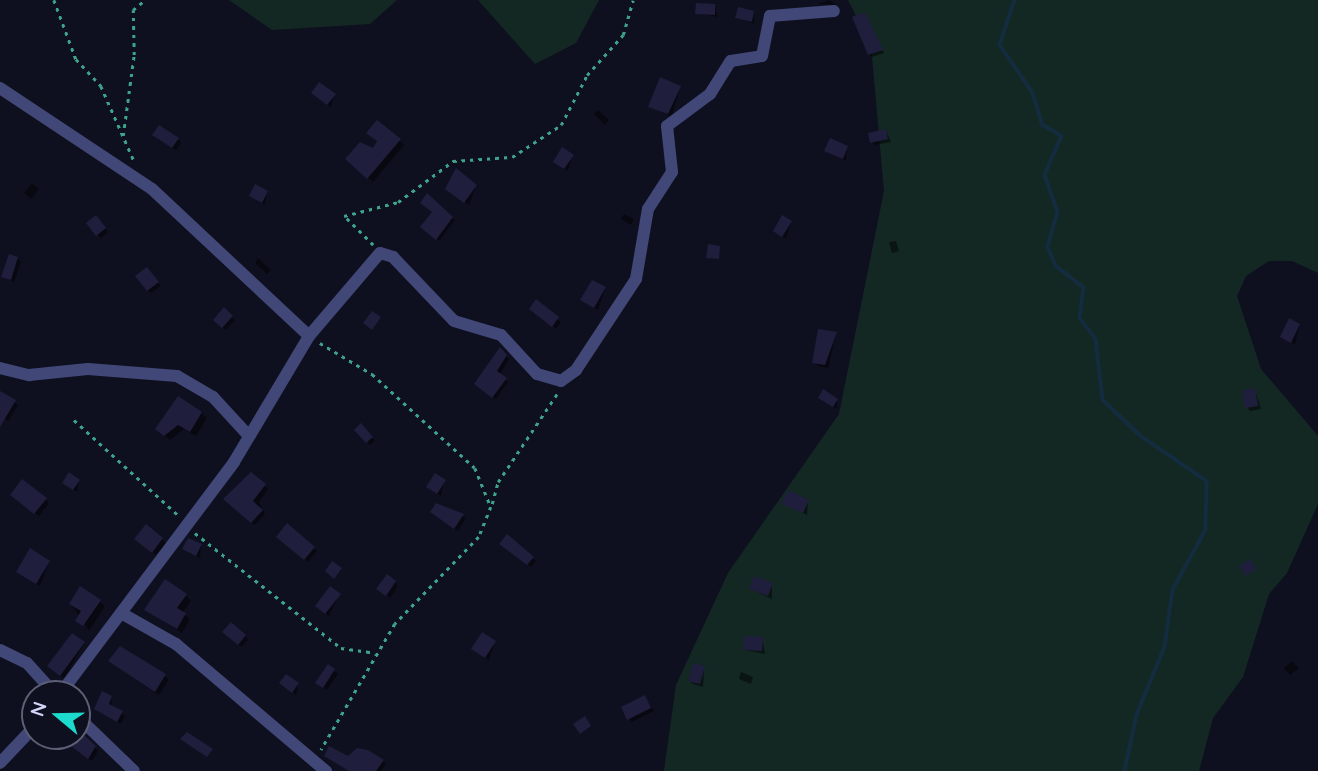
<!DOCTYPE html>
<html>
<head>
<meta charset="utf-8">
<style>
  body { margin:0 }
  #map { position:relative; width:1318px; height:771px; overflow:hidden; background:#0f101f; font-family:Quicksand,sans-serif }
  div>[style] { position:absolute }
  .green>* { inset:0; background:#132823 }
  .shadow>* { inset:0; background:#0007 }
  .stream>* { height:3.5px; margin:-1.75px; padding:0 1.75px; transform-origin:1.75px; border-radius:1.75px; background:#132c3f }
  .building>* { inset:0; background:#1f1e3d }
  .path>* { height:2.5px; margin-top:-1.25px; transform-origin:0; background:repeating-linear-gradient(90deg,#3da38a 0 3.5px,transparent 0 8.5px) }
  .street>* { height:12px; margin:-6px; padding:0 6px; transform-origin:6px; border-radius:6px; background:#414878 }
  span { translate:-50% -50%; white-space:nowrap; text-align:center; line-height:1.15; -webkit-text-stroke:7px #0f101f; paint-order:stroke }
  .north { position:absolute; left:21px; top:680px; width:70px; height:70px; box-sizing:border-box; background:#0f101f; border:2px solid #5d5f76; border-radius:50%; rotate:289deg; font-size:19px; font-weight:700; line-height:28px; text-align:center; color:#d3d6f9 }
  .north::after { content:''; display:block; margin:auto; width:24px; height:32px; background:#1ddbcc; clip-path:polygon(50% 0,100% 100%,50% 72%,0 100%) }
</style>
</head>
<body>
<div id="map">
  <div class="green">
    <div style="clip-path:polygon(229px 0,397px 0,370px 24px,272px 30px)"></div>
    <div style="clip-path:polygon(478px 0,599px 0,576px 43px,535px 64px)"></div>
    <div style="clip-path:polygon(848px 0,1318px 0,1318px 273px,1292px 261px,1269px 261px,1246px 276px,1237px 296px,1261px 369px,1318px 436px,1318px 504px,1287px 573px,1269px 594px,1243px 677px,1213px 718px,1199px 771px,664px 771px,676px 685px,728px 573px,839px 414px,884px 191px,871px 45px)"></div>
  </div>
  <div class="shadow">
    <div style="clip-path:polygon(829px 0,836px 5px,818px 4px)"></div>
    <div style="clip-path:polygon(714px 5px,718px 17px,697px 13px)"></div>
    <div style="clip-path:polygon(753px 12px,755px 24px,737px 18px)"></div>
    <div style="clip-path:polygon(865px 14px,884px 53px,872px 57px,869px 54px)"></div>
    <div style="clip-path:polygon(680px 87px,672px 117px,650px 106px)"></div>
    <div style="clip-path:polygon(334px 95px,331px 107px,316px 96px)"></div>
    <div style="clip-path:polygon(598px 110px,609px 120px,605px 125px,594px 114px)"></div>
    <div style="clip-path:polygon(886px 131px,891px 142px,875px 145px,872px 142px)"></div>
    <div style="clip-path:polygon(158px 139px,178px 139px,181px 143px,176px 150px)"></div>
    <div style="clip-path:polygon(400px 141px,404px 145px,373px 182px,347px 159px)"></div>
    <div style="clip-path:polygon(847px 147px,846px 161px,826px 151px)"></div>
    <div style="clip-path:polygon(572px 156px,568px 171px,559px 165px)"></div>
    <div style="clip-path:polygon(32px 183px,39px 189px,31px 199px,24px 193px)"></div>
    <div style="clip-path:polygon(476px 186px,469px 205px,451px 193px)"></div>
    <div style="clip-path:polygon(267px 192px,265px 205px,255px 199px)"></div>
    <div style="clip-path:polygon(427px 196px,455px 220px,439px 241px,423px 226px,434px 213px)"></div>
    <div style="clip-path:polygon(624px 214px,634px 219px,631px 225px,621px 219px)"></div>
    <div style="clip-path:polygon(99px 221px,108px 232px,101px 238px,88px 224px)"></div>
    <div style="clip-path:polygon(791px 223px,786px 239px,775px 231px)"></div>
    <div style="clip-path:polygon(896px 241px,899px 251px,892px 253px,889px 242px)"></div>
    <div style="clip-path:polygon(17px 258px,21px 262px,14px 282px,3px 276px)"></div>
    <div style="clip-path:polygon(258px 258px,271px 270px,267px 274px,255px 263px)"></div>
    <div style="clip-path:polygon(150px 272px,161px 286px,151px 293px,148px 290px)"></div>
    <div style="clip-path:polygon(605px 289px,598px 310px,586px 303px)"></div>
    <div style="clip-path:polygon(537px 302px,561px 322px,556px 329px,535px 312px)"></div>
    <div style="clip-path:polygon(224px 310px,235px 320px,226px 330px,215px 320px)"></div>
    <div style="clip-path:polygon(1299px 326px,1295px 345px,1282px 336px)"></div>
    <div style="clip-path:polygon(836px 334px,828px 368px,818px 366px,814px 362px)"></div>
    <div style="clip-path:polygon(500px 350px,509px 359px,500px 375px,508px 382px,496px 399px,479px 387px)"></div>
    <div style="clip-path:polygon(1255px 390px,1261px 409px,1250px 411px,1247px 407px)"></div>
    <div style="clip-path:polygon(0 394px,18px 405px,8px 421px,0 415px)"></div>
    <div style="clip-path:polygon(837px 400px,837px 409px,823px 401px)"></div>
    <div style="clip-path:polygon(201px 413px,207px 418px,196px 436px,184px 429px,170px 440px,157px 429px)"></div>
    <div style="clip-path:polygon(361px 426px,375px 441px,370px 445px,356px 430px)"></div>
    <div style="clip-path:polygon(251px 474px,268px 489px,259px 502px,265px 514px,255px 525px,225px 499px)"></div>
    <div style="clip-path:polygon(79px 481px,77px 492px,68px 486px)"></div>
    <div style="clip-path:polygon(444px 481px,441px 496px,431px 490px)"></div>
    <div style="clip-path:polygon(16px 498px,46px 500px,49px 503px,39px 516px)"></div>
    <div style="clip-path:polygon(808px 501px,807px 515px,784px 503px)"></div>
    <div style="clip-path:polygon(436px 505px,466px 518px,458px 531px,435px 515px)"></div>
    <div style="clip-path:polygon(146px 526px,166px 543px,156px 555px,139px 542px)"></div>
    <div style="clip-path:polygon(507px 536px,536px 561px,531px 567px,505px 547px)"></div>
    <div style="clip-path:polygon(281px 540px,314px 548px,317px 551px,308px 562px)"></div>
    <div style="clip-path:polygon(201px 546px,200px 558px,184px 549px)"></div>
    <div style="clip-path:polygon(49px 562px,40px 586px,22px 575px)"></div>
    <div style="clip-path:polygon(395px 582px,398px 586px,390px 598px,382px 592px)"></div>
    <div style="clip-path:polygon(772px 584px,772px 599px,751px 589px)"></div>
    <div style="clip-path:polygon(339px 595px,329px 616px,320px 609px)"></div>
    <div style="clip-path:polygon(186px 596px,191px 601px,182px 613px,190px 619px,182px 633px,146px 610px)"></div>
    <div style="clip-path:polygon(99px 601px,105px 606px,89px 631px,71px 604px)"></div>
    <div style="clip-path:polygon(228px 636px,245px 636px,248px 639px,242px 647px)"></div>
    <div style="clip-path:polygon(762px 638px,765px 654px,745px 650px)"></div>
    <div style="clip-path:polygon(495px 642px,489px 660px,476px 652px)"></div>
    <div style="clip-path:polygon(84px 644px,64px 678px,53px 669px)"></div>
    <div style="clip-path:polygon(121px 648px,169px 679px,159px 695px,113px 664px)"></div>
    <div style="clip-path:polygon(1292px 661px,1299px 668px,1290px 675px,1284px 668px)"></div>
    <div style="clip-path:polygon(328px 666px,338px 674px,327px 690px,321px 686px)"></div>
    <div style="clip-path:polygon(704px 668px,703px 687px,693px 684px,690px 681px)"></div>
    <div style="clip-path:polygon(741px 672px,753px 677px,751px 684px,739px 679px)"></div>
    <div style="clip-path:polygon(298px 685px,296px 695px,285px 686px)"></div>
    <div style="clip-path:polygon(111px 697px,112px 707px,125px 716px,121px 724px,96px 709px)"></div>
    <div style="clip-path:polygon(645px 697px,654px 711px,632px 722px,629px 719px)"></div>
    <div style="clip-path:polygon(77px 728px,98px 751px,92px 761px,59px 736px,77px 736px)"></div>
    <div style="clip-path:polygon(348px 758px,383px 761px,386px 764px,381px 771px,350px 771px)"></div>
  </div>
  <div class="stream">
    <div style="left:1015px;top:0;width:47px;rotate:108.4deg"></div>
    <div style="left:1000px;top:45px;width:58px;rotate:55.5deg"></div>
    <div style="left:1033px;top:93px;width:34px;rotate:73deg"></div>
    <div style="left:1043px;top:125px;width:22px;rotate:30deg"></div>
    <div style="left:1062px;top:136px;width:43px;rotate:113.6deg"></div>
    <div style="left:1045px;top:175px;width:39px;rotate:71deg"></div>
    <div style="left:1058px;top:212px;width:36px;rotate:106deg"></div>
    <div style="left:1048px;top:247px;width:21px;rotate:67deg"></div>
    <div style="left:1056px;top:266px;width:36px;rotate:38deg"></div>
    <div style="left:1084px;top:288px;width:30px;rotate:98deg"></div>
    <div style="left:1080px;top:318px;width:26px;rotate:53deg"></div>
    <div style="left:1096px;top:339px;width:61px;rotate:83.5deg"></div>
    <div style="left:1103px;top:400px;width:52px;rotate:43.5deg"></div>
    <div style="left:1141px;top:436px;width:80px;rotate:34.3deg"></div>
    <div style="left:1207px;top:481px;width:49px;rotate:91.2deg"></div>
    <div style="left:1206px;top:530px;width:68px;rotate:118.8deg"></div>
    <div style="left:1173px;top:590px;width:58px;rotate:98deg"></div>
    <div style="left:1165px;top:647px;width:74px;rotate:112.4deg"></div>
    <div style="left:1137px;top:715px;width:57px;rotate:102.1deg"></div>
  </div>
  <div class="building">
    <div style="clip-path:polygon(696px 3px,715px 4px,715px 15px,695px 14px)"></div>
    <div style="clip-path:polygon(738px 7px,754px 11px,752px 22px,735px 18px)"></div>
    <div style="clip-path:polygon(865px 12px,883px 50px,868px 55px,852px 17px)"></div>
    <div style="clip-path:polygon(660px 77px,681px 86px,668px 114px,648px 107px)"></div>
    <div style="clip-path:polygon(319px 82px,336px 94px,327px 105px,311px 93px)"></div>
    <div style="clip-path:polygon(377px 120px,401px 139px,367px 179px,345px 159px,360px 142px,373px 148px,377px 141px,366px 133px)"></div>
    <div style="clip-path:polygon(159px 125px,179px 138px,172px 148px,152px 135px)"></div>
    <div style="clip-path:polygon(886px 129px,888px 139px,870px 143px,868px 133px)"></div>
    <div style="clip-path:polygon(830px 138px,848px 146px,843px 159px,824px 151px)"></div>
    <div style="clip-path:polygon(562px 147px,574px 155px,564px 169px,553px 162px)"></div>
    <div style="clip-path:polygon(456px 168px,477px 185px,464px 203px,445px 189px)"></div>
    <div style="clip-path:polygon(255px 184px,268px 191px,262px 203px,249px 196px)"></div>
    <div style="clip-path:polygon(427px 193px,453px 217px,436px 240px,420px 227px,432px 212px,420px 203px)"></div>
    <div style="clip-path:polygon(96px 215px,106px 228px,96px 236px,86px 223px)"></div>
    <div style="clip-path:polygon(782px 215px,792px 221px,782px 237px,773px 231px)"></div>
    <div style="clip-path:polygon(708px 244px,720px 246px,719px 259px,706px 258px)"></div>
    <div style="clip-path:polygon(9px 254px,18px 257px,11px 280px,1px 277px)"></div>
    <div style="clip-path:polygon(147px 267px,159px 282px,147px 291px,135px 276px)"></div>
    <div style="clip-path:polygon(592px 280px,606px 287px,594px 308px,580px 300px)"></div>
    <div style="clip-path:polygon(536px 299px,559px 317px,552px 327px,529px 309px)"></div>
    <div style="clip-path:polygon(224px 307px,233px 316px,222px 328px,213px 320px)"></div>
    <div style="clip-path:polygon(372px 311px,381px 317px,372px 330px,363px 323px)"></div>
    <div style="clip-path:polygon(1289px 318px,1300px 324px,1291px 343px,1280px 337px)"></div>
    <div style="clip-path:polygon(818px 329px,837px 332px,825px 365px,812px 363px)"></div>
    <div style="clip-path:polygon(500px 347px,507px 355px,497px 371px,507px 378px,492px 398px,474px 384px)"></div>
    <div style="clip-path:polygon(1255px 388px,1258px 406px,1245px 408px,1242px 391px)"></div>
    <div style="clip-path:polygon(823px 389px,838px 399px,833px 407px,818px 398px)"></div>
    <div style="clip-path:polygon(0 391px,16px 400px,0 427px)"></div>
    <div style="clip-path:polygon(178px 396px,202px 412px,190px 432px,178px 425px,164px 436px,155px 429px)"></div>
    <div style="clip-path:polygon(361px 423px,373px 437px,366px 443px,354px 430px)"></div>
    <div style="clip-path:polygon(69px 472px,80px 480px,73px 490px,62px 483px)"></div>
    <div style="clip-path:polygon(251px 472px,266px 484px,253px 501px,263px 510px,251px 523px,223px 499px)"></div>
    <div style="clip-path:polygon(435px 473px,446px 480px,437px 494px,426px 487px)"></div>
    <div style="clip-path:polygon(22px 479px,47px 498px,34px 514px,10px 495px)"></div>
    <div style="clip-path:polygon(788px 490px,809px 500px,803px 513px,781px 504px)"></div>
    <div style="clip-path:polygon(436px 503px,464px 514px,454px 529px,430px 512px)"></div>
    <div style="clip-path:polygon(287px 523px,315px 547px,304px 560px,276px 537px)"></div>
    <div style="clip-path:polygon(146px 524px,163px 538px,152px 553px,134px 539px)"></div>
    <div style="clip-path:polygon(507px 534px,534px 557px,527px 565px,499px 544px)"></div>
    <div style="clip-path:polygon(188px 538px,202px 544px,196px 556px,182px 549px)"></div>
    <div style="clip-path:polygon(30px 548px,50px 561px,36px 584px,16px 572px)"></div>
    <div style="clip-path:polygon(1250px 559px,1257px 569px,1246px 576px,1239px 566px)"></div>
    <div style="clip-path:polygon(332px 561px,342px 568px,334px 579px,325px 571px)"></div>
    <div style="clip-path:polygon(387px 574px,396px 581px,386px 596px,376px 589px)"></div>
    <div style="clip-path:polygon(754px 576px,773px 583px,768px 596px,749px 589px)"></div>
    <div style="clip-path:polygon(165px 579px,187px 594px,177px 608px,186px 613px,177px 629px,144px 610px)"></div>
    <div style="clip-path:polygon(80px 586px,101px 600px,83px 626px,75px 621px,81px 611px,69px 604px)"></div>
    <div style="clip-path:polygon(330px 586px,341px 594px,325px 614px,315px 606px)"></div>
    <div style="clip-path:polygon(231px 622px,246px 635px,238px 645px,222px 632px)"></div>
    <div style="clip-path:polygon(482px 632px,496px 641px,485px 658px,471px 649px)"></div>
    <div style="clip-path:polygon(72px 633px,85px 642px,60px 676px,47px 666px)"></div>
    <div style="clip-path:polygon(744px 636px,763px 637px,762px 651px,743px 650px)"></div>
    <div style="clip-path:polygon(120px 646px,166px 674px,155px 692px,108px 661px)"></div>
    <div style="clip-path:polygon(693px 663px,705px 666px,700px 684px,688px 681px)"></div>
    <div style="clip-path:polygon(328px 664px,335px 669px,323px 688px,315px 683px)"></div>
    <div style="clip-path:polygon(286px 674px,299px 683px,292px 693px,279px 683px)"></div>
    <div style="clip-path:polygon(102px 691px,112px 696px,109px 704px,123px 711px,117px 722px,94px 709px)"></div>
    <div style="clip-path:polygon(645px 695px,651px 708px,627px 720px,621px 707px)"></div>
    <div style="clip-path:polygon(585px 716px,591px 726px,580px 734px,573px 724px)"></div>
    <div style="clip-path:polygon(187px 732px,213px 749px,207px 757px,180px 739px)"></div>
    <div style="clip-path:polygon(58px 736px,85px 736px,96px 746px,88px 759px)"></div>
    <div style="clip-path:polygon(329px 746px,348px 756px,357px 748px,368px 750px,384px 760px,376px 771px,349px 771px,324px 756px)"></div>
  </div>
  <div class="path">
    <div style="left:54px;top:0;width:63px;rotate:69.6deg"></div>
    <div style="left:76px;top:59px;width:37px;rotate:47deg"></div>
    <div style="left:101px;top:86px;width:84px;rotate:66.2deg"></div>
    <div style="left:123px;top:136px;width:82px;rotate:-82.3deg"></div>
    <div style="left:134px;top:55px;width:45px;rotate:-91.3deg"></div>
    <div style="left:133px;top:10px;width:16px;rotate:-40deg"></div>
    <div style="left:373px;top:245px;width:41px;rotate:-135deg"></div>
    <div style="left:344px;top:216px;width:56px;rotate:-14.5deg"></div>
    <div style="left:398px;top:202px;width:69px;rotate:-36.7deg"></div>
    <div style="left:453px;top:161px;width:59px;rotate:-3.9deg"></div>
    <div style="left:512px;top:157px;width:59px;rotate:-33.1deg"></div>
    <div style="left:561px;top:125px;width:56px;rotate:-62.5deg"></div>
    <div style="left:587px;top:75px;width:54px;rotate:-48deg"></div>
    <div style="left:623px;top:35px;width:36px;rotate:-74deg"></div>
    <div style="left:320px;top:343px;width:61px;rotate:30.8deg"></div>
    <div style="left:372px;top:374px;width:139px;rotate:42.4deg"></div>
    <div style="left:475px;top:468px;width:42px;rotate:67.7deg"></div>
    <div style="left:491px;top:507px;width:32px;rotate:112deg"></div>
    <div style="left:479px;top:537px;width:121px;rotate:134deg"></div>
    <div style="left:395px;top:624px;width:146px;rotate:120.4deg"></div>
    <div style="left:74px;top:420px;width:141px;rotate:42.4deg"></div>
    <div style="left:492px;top:504px;width:23px;rotate:-75deg"></div>
    <div style="left:498px;top:482px;width:110px;rotate:-56.2deg"></div>
    <div style="left:195px;top:533px;width:186px;rotate:38.2deg"></div>
    <div style="left:341px;top:648px;width:34px;rotate:8deg"></div>
  </div>
  <div class="street">
    <div style="left:0;top:88px;width:182px;rotate:33.6deg"></div>
    <div style="left:152px;top:189px;width:215px;rotate:43.1deg"></div>
    <div style="left:309px;top:336px;width:109px;rotate:-49.5deg"></div>
    <div style="left:380px;top:253px;width:14px;rotate:17deg"></div>
    <div style="left:393px;top:257px;width:88px;rotate:46.4deg"></div>
    <div style="left:454px;top:321px;width:49px;rotate:16.6deg"></div>
    <div style="left:501px;top:335px;width:53px;rotate:47.3deg"></div>
    <div style="left:537px;top:374px;width:25px;rotate:16deg"></div>
    <div style="left:561px;top:381px;width:19px;rotate:-36deg"></div>
    <div style="left:576px;top:370px;width:109px;rotate:-56.6deg"></div>
    <div style="left:636px;top:279px;width:71px;rotate:-80.3deg"></div>
    <div style="left:648px;top:209px;width:44px;rotate:-57deg"></div>
    <div style="left:672px;top:172px;width:46px;rotate:-96.2deg"></div>
    <div style="left:667px;top:126px;width:54px;rotate:-36.7deg"></div>
    <div style="left:710px;top:94px;width:39px;rotate:-58deg"></div>
    <div style="left:731px;top:61px;width:31px;rotate:-9deg"></div>
    <div style="left:762px;top:56px;width:41px;rotate:-78.7deg"></div>
    <div style="left:770px;top:16px;width:64px;rotate:-4.5deg"></div>
    <div style="left:0;top:368px;width:30px;rotate:14deg"></div>
    <div style="left:29px;top:375px;width:59px;rotate:-5.8deg"></div>
    <div style="left:88px;top:369px;width:89px;rotate:4.5deg"></div>
    <div style="left:177px;top:376px;width:42px;rotate:30.3deg"></div>
    <div style="left:213px;top:397px;width:53px;rotate:47.3deg"></div>
    <div style="left:121px;top:613px;width:63px;rotate:29.4deg"></div>
    <div style="left:176px;top:644px;width:197px;rotate:40.3deg"></div>
    <div style="left:0;top:650px;width:30px;rotate:26deg"></div>
    <div style="left:27px;top:663px;width:42px;rotate:47.9deg"></div>
    <div style="left:60px;top:694px;width:290px;rotate:-53.1deg"></div>
    <div style="left:234px;top:462px;width:147px;rotate:-59.2deg"></div>
    <div style="left:77px;top:716px;width:79px;rotate:44deg"></div>
    <div style="left:0;top:763px;width:51px;rotate:-46.6deg"></div>
  </div>
  <div class="north">N</div>
</div>
</body>
</html>
